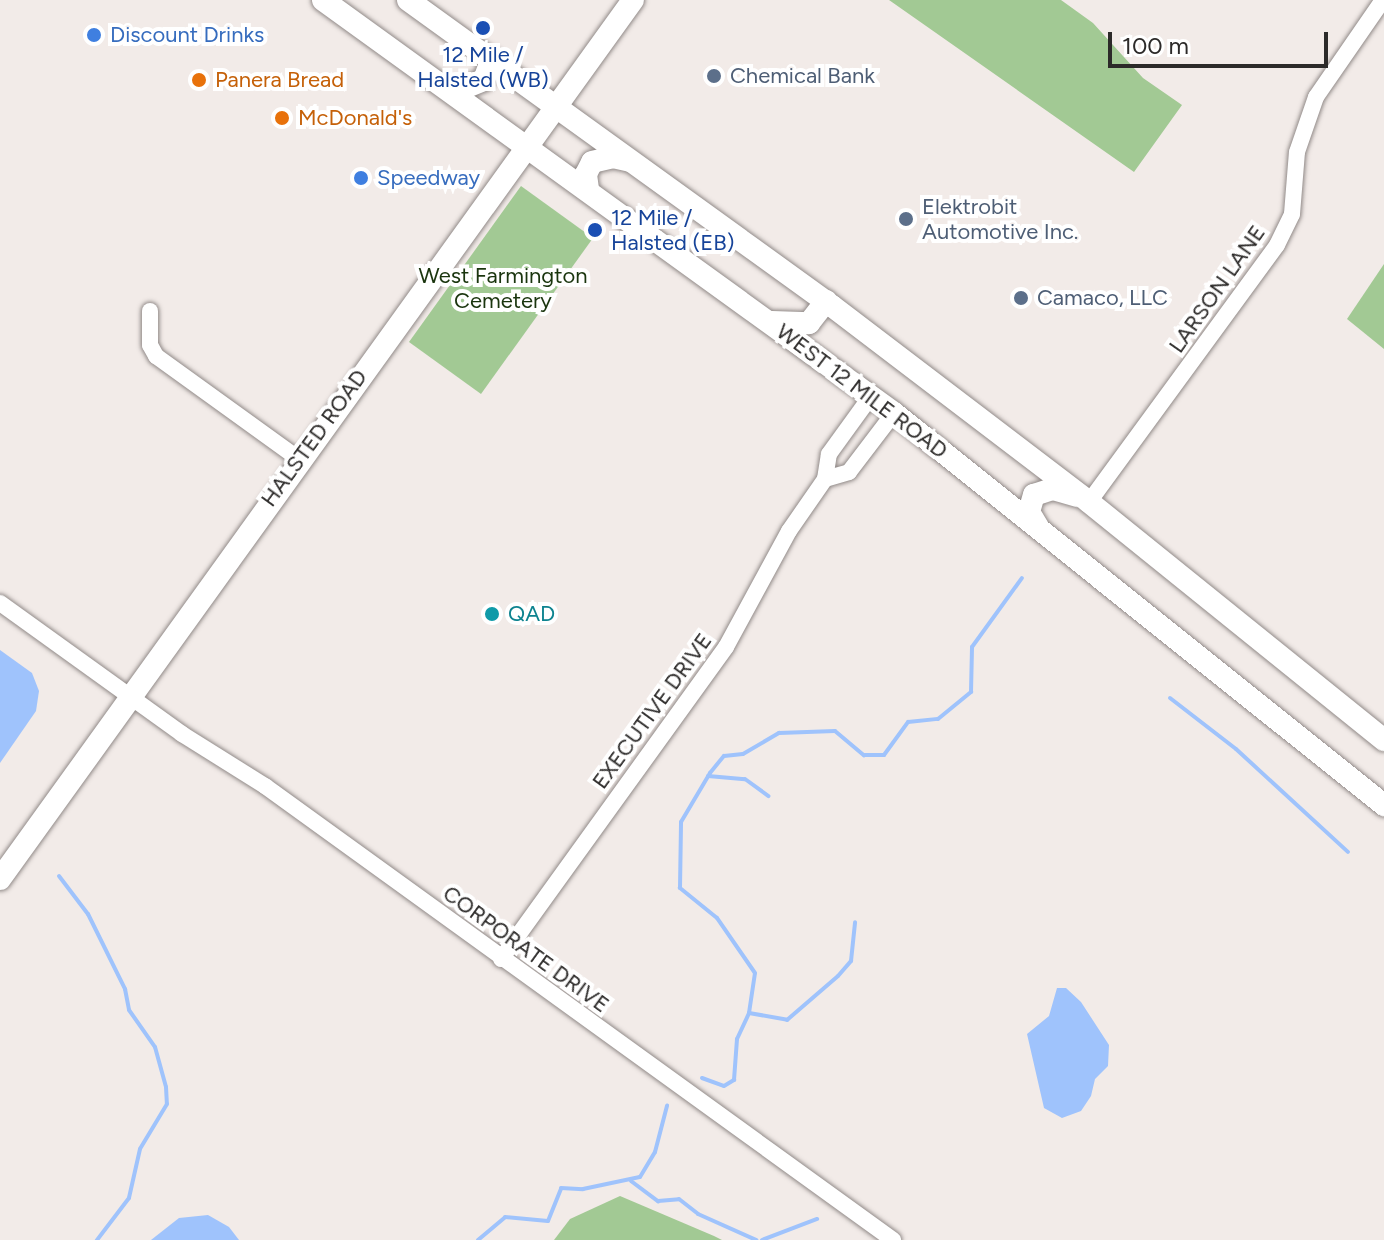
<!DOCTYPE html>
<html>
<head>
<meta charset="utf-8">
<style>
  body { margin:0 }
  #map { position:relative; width:1384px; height:1240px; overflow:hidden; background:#f2ebe8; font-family:Figtree,sans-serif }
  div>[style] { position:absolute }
  .green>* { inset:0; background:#a2c994 }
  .water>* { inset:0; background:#9fc3fc }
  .stream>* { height:4px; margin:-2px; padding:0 2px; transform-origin:2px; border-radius:2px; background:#9fc3fc }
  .roads { filter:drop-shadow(0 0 2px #918a88) drop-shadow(0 0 2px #918a88) }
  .street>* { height:16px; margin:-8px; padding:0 8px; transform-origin:8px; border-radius:8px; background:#fff }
  .secondary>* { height:22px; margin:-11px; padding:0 11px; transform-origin:11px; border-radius:11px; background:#fff }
  .dots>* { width:22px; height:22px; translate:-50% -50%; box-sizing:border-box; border:4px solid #fff; border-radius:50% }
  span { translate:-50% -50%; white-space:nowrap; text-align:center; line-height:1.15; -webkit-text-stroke:8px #fff; paint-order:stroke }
  .shop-label { font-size:22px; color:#366cbe }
  .left { translate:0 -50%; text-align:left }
  .transit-label { font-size:22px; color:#164399 }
  .service-label { font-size:22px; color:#4e5e75 }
  .food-label { font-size:22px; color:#c56008 }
  .park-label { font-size:22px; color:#1a350e }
  .street-label { font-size:22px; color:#2c2a29 }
  .culture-label { font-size:22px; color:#0d838f }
  .scale { position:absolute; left:1108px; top:32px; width:220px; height:36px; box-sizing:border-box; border:4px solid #2c2a29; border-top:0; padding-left:10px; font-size:24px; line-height:28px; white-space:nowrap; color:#2c2a29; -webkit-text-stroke:6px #fff; paint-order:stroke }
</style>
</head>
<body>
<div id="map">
  <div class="green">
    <div style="clip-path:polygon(889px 0,1061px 0,1093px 23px,1143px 78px,1182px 105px,1134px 172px)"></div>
    <div style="clip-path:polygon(521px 186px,593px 238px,481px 394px,409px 342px)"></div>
    <div style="clip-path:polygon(1384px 264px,1384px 349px,1347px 319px)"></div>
    <div style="clip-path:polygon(620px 1196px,714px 1236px,722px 1240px,554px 1240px,570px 1219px)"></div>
  </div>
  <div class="water">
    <div style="clip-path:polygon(0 650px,32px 673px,39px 691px,36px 711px,0 763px)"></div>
    <div style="clip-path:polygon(1057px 988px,1066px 988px,1081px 1002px,1109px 1045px,1108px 1066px,1095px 1079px,1091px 1096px,1081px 1111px,1062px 1118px,1044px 1108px,1027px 1034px,1049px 1016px)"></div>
    <div style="clip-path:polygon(208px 1215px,229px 1227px,239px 1240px,151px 1240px,179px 1218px)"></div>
  </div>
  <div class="stream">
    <div style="left:1170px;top:698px;width:83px;rotate:37.7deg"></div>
    <div style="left:1236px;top:749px;width:152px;rotate:42.6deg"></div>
    <div style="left:708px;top:776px;width:37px;rotate:5deg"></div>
    <div style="left:745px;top:779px;width:29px;rotate:36deg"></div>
    <div style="left:59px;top:876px;width:48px;rotate:52.7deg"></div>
    <div style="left:88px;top:914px;width:84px;rotate:63.7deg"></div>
    <div style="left:125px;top:989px;width:21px;rotate:79deg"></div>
    <div style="left:129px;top:1010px;width:45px;rotate:54.9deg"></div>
    <div style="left:155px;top:1047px;width:41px;rotate:74.6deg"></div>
    <div style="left:166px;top:1087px;width:17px;rotate:87deg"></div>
    <div style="left:167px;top:1104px;width:52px;rotate:121deg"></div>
    <div style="left:140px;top:1149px;width:50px;rotate:102.7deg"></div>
    <div style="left:129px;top:1198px;width:53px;rotate:127.3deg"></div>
    <div style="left:749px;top:1013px;width:39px;rotate:10deg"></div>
    <div style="left:787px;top:1020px;width:67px;rotate:-40.8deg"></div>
    <div style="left:838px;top:976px;width:20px;rotate:-49deg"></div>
    <div style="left:851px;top:961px;width:39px;rotate:-84deg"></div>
    <div style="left:702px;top:1078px;width:23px;rotate:20deg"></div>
    <div style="left:724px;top:1086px;width:12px;rotate:-31deg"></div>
    <div style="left:734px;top:1080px;width:41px;rotate:-85.8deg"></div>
    <div style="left:737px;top:1039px;width:29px;rotate:-65deg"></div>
    <div style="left:749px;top:1013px;width:40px;rotate:-81.5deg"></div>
    <div style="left:755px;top:973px;width:67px;rotate:-124.6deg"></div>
    <div style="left:717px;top:918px;width:48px;rotate:-141deg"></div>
    <div style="left:680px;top:888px;width:66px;rotate:-89.1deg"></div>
    <div style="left:681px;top:822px;width:57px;rotate:-59.4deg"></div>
    <div style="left:710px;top:773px;width:22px;rotate:-51deg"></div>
    <div style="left:724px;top:756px;width:19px;rotate:-6deg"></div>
    <div style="left:743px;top:754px;width:42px;rotate:-30.3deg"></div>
    <div style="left:779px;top:733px;width:56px;rotate:-2deg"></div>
    <div style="left:835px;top:731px;width:38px;rotate:40deg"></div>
    <div style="left:864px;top:755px;width:20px"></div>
    <div style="left:884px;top:755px;width:41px;rotate:-54deg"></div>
    <div style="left:908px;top:722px;width:30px;rotate:-6deg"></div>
    <div style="left:938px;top:719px;width:43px;rotate:-39.3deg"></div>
    <div style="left:971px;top:692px;width:45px;rotate:-88.7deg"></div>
    <div style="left:972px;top:647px;width:85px;rotate:-54.1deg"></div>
    <div style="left:631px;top:1181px;width:34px;rotate:37deg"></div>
    <div style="left:658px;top:1201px;width:21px;rotate:-5deg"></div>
    <div style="left:679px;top:1199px;width:24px;rotate:38deg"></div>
    <div style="left:698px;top:1214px;width:64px;rotate:24.1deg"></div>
    <div style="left:478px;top:1240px;width:35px;rotate:-40deg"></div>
    <div style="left:505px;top:1217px;width:43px;rotate:5.3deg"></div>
    <div style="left:548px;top:1221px;width:35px;rotate:-68deg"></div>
    <div style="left:561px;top:1188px;width:22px;rotate:3deg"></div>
    <div style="left:583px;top:1189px;width:58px;rotate:-11.9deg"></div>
    <div style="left:640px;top:1177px;width:29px;rotate:-59deg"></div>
    <div style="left:655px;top:1152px;width:48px;rotate:-75.4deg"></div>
    <div style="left:762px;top:1240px;width:59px;rotate:-20.9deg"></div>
  </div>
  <div class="roads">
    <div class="street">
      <div style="left:150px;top:311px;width:34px;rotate:90deg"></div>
      <div style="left:150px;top:345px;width:13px;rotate:61deg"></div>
      <div style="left:156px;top:356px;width:176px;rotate:35.8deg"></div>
      <div style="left:825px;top:479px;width:25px;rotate:-16deg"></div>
      <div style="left:849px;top:472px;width:74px;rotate:-52.7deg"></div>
      <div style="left:1089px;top:502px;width:318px;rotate:-53.8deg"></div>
      <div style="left:1277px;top:245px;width:34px;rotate:-64deg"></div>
      <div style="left:1292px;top:214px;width:62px;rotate:-85.4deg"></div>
      <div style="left:1297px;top:152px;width:58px;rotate:-70.9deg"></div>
      <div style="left:1316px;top:97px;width:118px;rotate:-55.4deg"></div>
      <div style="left:0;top:603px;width:224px;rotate:35.7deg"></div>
      <div style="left:182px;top:734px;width:98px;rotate:32.1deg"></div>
      <div style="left:265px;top:786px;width:775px;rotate:35.86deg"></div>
      <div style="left:501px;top:959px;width:385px;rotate:-54.2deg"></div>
      <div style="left:726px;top:647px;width:132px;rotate:-61.5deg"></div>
      <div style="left:789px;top:531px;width:63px;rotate:-55.3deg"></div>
      <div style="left:825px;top:479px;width:25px;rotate:-81deg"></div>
      <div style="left:829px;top:454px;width:72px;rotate:-54.1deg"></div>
    </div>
    <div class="secondary">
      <div style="left:323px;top:0;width:705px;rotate:35.88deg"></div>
      <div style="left:894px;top:413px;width:628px;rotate:38.66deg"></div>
      <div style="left:408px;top:0;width:523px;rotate:35.82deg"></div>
      <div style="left:832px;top:306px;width:323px;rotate:37.3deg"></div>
      <div style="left:1089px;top:502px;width:379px;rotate:38.9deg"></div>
      <div style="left:454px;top:92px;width:32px;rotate:-22deg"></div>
      <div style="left:484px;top:80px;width:23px;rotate:-70deg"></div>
      <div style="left:588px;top:189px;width:15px;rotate:-98deg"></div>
      <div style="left:586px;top:174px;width:13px;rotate:-63deg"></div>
      <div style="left:592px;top:162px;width:22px;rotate:-13deg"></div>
      <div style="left:613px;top:157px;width:17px;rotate:13deg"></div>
      <div style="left:772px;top:322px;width:37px;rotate:2deg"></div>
      <div style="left:809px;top:323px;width:28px;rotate:-52deg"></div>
      <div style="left:1038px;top:527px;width:17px;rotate:-121deg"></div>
      <div style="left:1029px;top:512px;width:18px;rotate:-74deg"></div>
      <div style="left:1034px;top:495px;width:20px;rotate:-18deg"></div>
      <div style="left:1053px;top:489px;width:25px;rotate:16deg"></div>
      <div style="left:0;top:879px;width:1083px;rotate:-54.24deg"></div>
    </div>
  </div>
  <div class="dots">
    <div style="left:483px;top:28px;background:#1a4fb4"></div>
    <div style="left:94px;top:35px;background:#3f7fe0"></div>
    <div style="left:714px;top:76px;background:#5c6f8a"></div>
    <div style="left:199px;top:80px;background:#e8710a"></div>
    <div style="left:282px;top:118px;background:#e8710a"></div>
    <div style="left:361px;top:178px;background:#3f7fe0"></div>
    <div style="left:906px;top:219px;background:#5c6f8a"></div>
    <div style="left:595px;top:230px;background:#1a4fb4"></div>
    <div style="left:1021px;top:298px;background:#5c6f8a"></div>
    <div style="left:492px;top:614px;background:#0f9aa8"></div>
  </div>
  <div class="shop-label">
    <span class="left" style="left:110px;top:35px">Discount Drinks</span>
    <span class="left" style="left:377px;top:178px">Speedway</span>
  </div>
  <div class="transit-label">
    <span style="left:483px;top:67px">12 Mile /<br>Halsted (WB)</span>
    <span class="left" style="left:611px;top:230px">12 Mile /<br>Halsted (EB)</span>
  </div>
  <div class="service-label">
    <span class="left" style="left:730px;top:76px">Chemical Bank</span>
    <span class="left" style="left:922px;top:219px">Elektrobit<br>Automotive Inc.</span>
    <span class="left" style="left:1037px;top:298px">Camaco, LLC</span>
  </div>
  <div class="food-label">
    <span class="left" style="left:215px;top:80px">Panera Bread</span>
    <span class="left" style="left:298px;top:118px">McDonald's</span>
  </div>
  <div class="park-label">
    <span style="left:503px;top:288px">West Farmington<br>Cemetery</span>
  </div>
  <div class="street-label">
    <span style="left:1217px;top:289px;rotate:-55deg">LARSON LANE</span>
    <span style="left:862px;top:391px;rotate:37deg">WEST 12 MILE ROAD</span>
    <span style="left:314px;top:438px;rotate:-54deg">HALSTED ROAD</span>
    <span style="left:652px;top:711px;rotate:-54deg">EXECUTIVE DRIVE</span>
    <span style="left:526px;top:949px;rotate:36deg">CORPORATE DRIVE</span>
  </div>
  <div class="culture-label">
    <span class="left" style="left:508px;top:614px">QAD</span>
  </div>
  <div class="scale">100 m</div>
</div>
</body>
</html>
